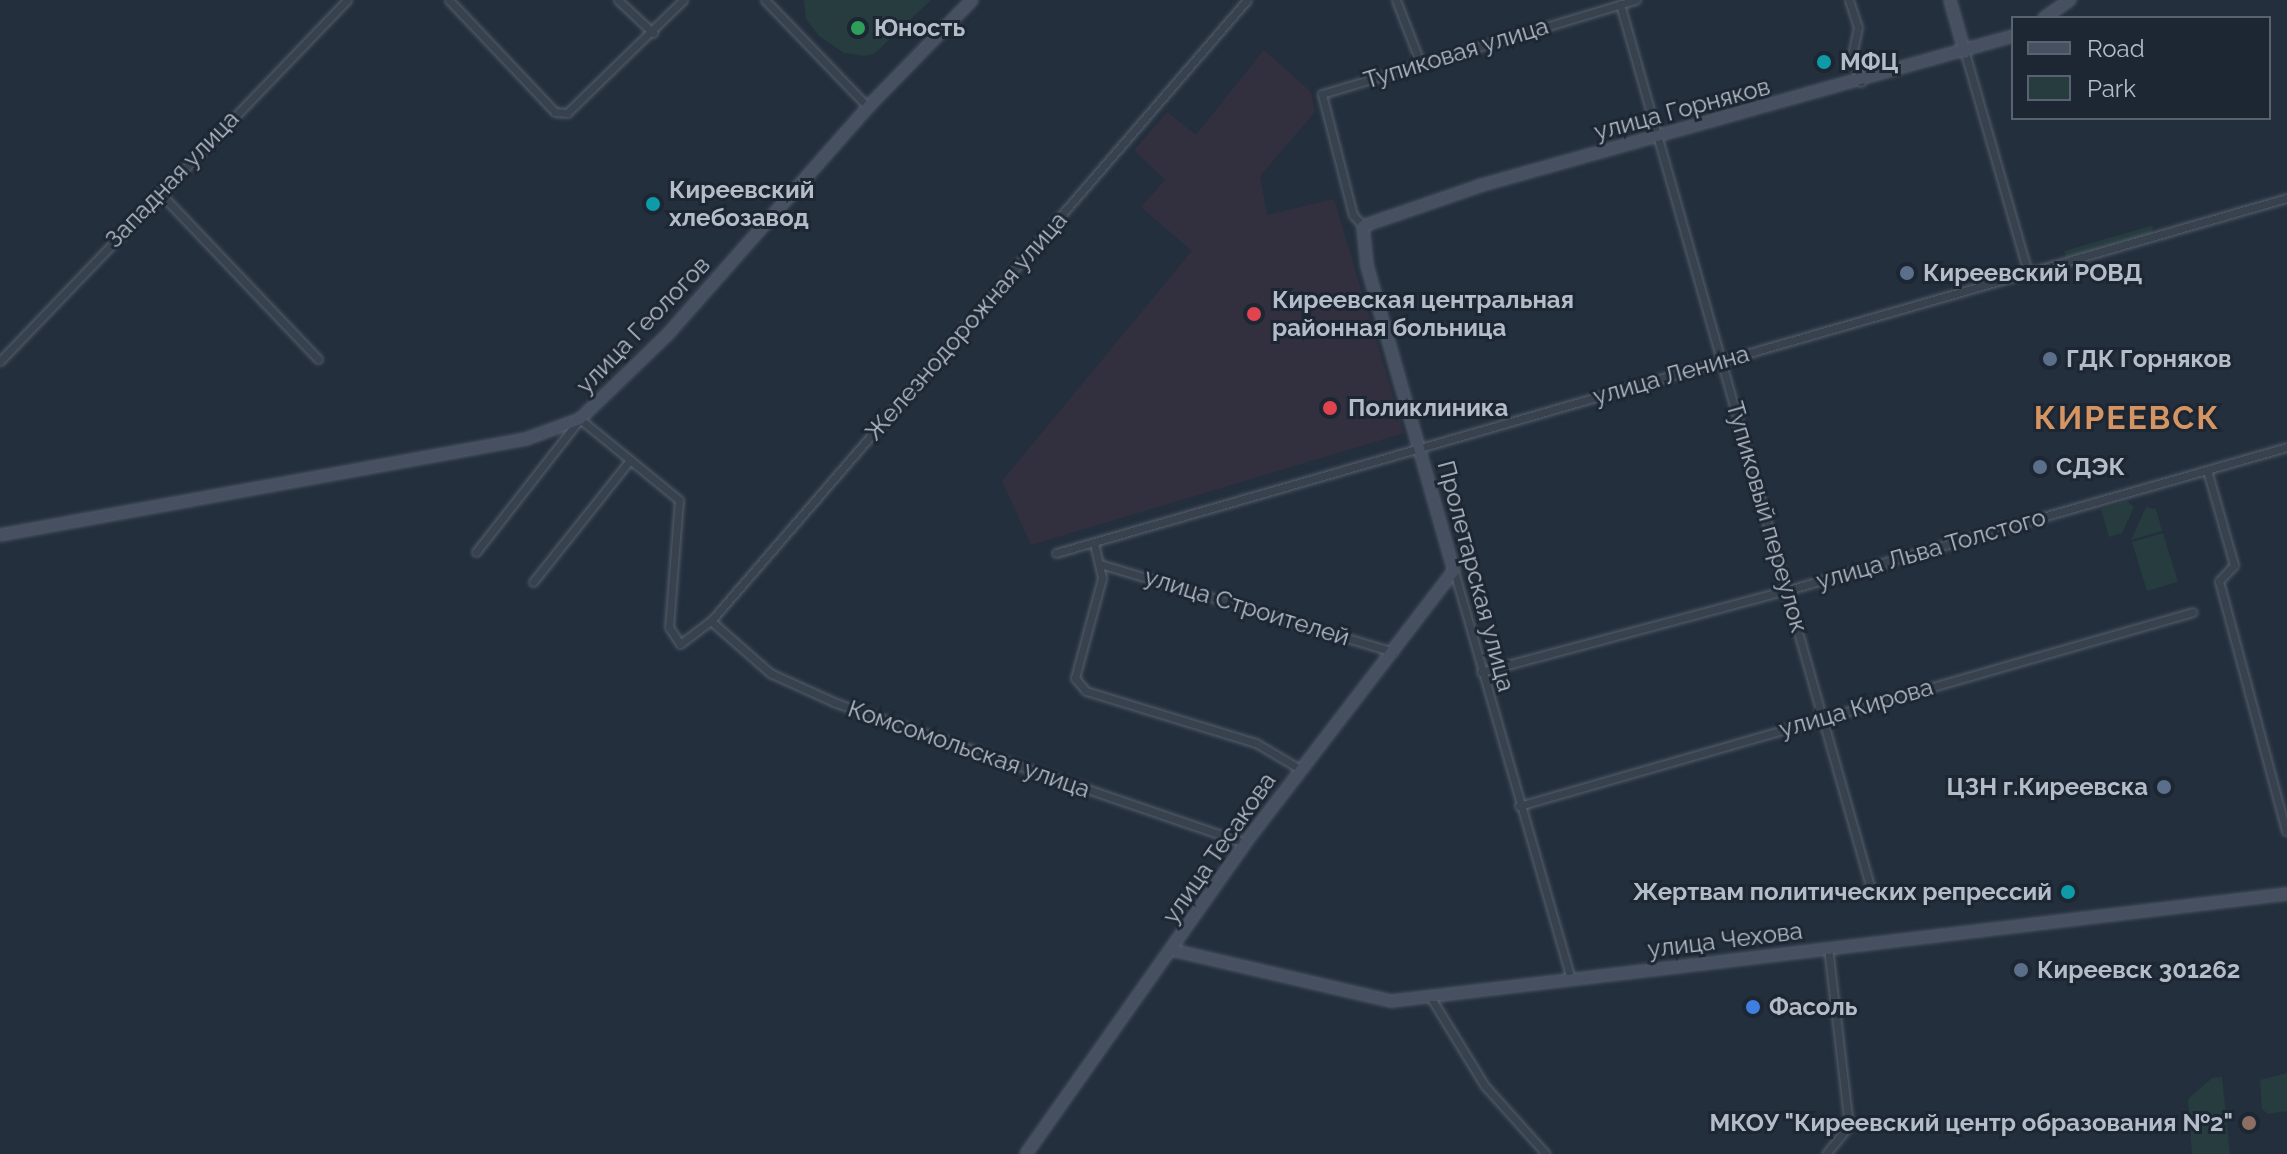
<!DOCTYPE html>
<html>
<head>
<meta charset="utf-8">
<style>
  body { margin:0 }
  #map { position:relative; width:2287px; height:1154px; overflow:hidden; background:#242f3e; font-family:Raleway,sans-serif }
  div>[style] { position:absolute }
  .medical>* { inset:0; background:#32303f }
  .green>* { inset:0; background:#263c3f }
  .roads { filter:drop-shadow(0 0 2px #565f6c) drop-shadow(0 0 2px #565f6c) }
  .street>* { height:7px; margin:-3.5px; padding:0 3.5px; transform-origin:3.5px; border-radius:3.5px; background:#38414e }
  .secondary>* { height:10px; margin:-5px; padding:0 5px; transform-origin:5px; border-radius:5px; background:#465061 }
  .dots>* { width:22px; height:22px; translate:-50% -50%; box-sizing:border-box; border:4px solid #1d2633; border-radius:50% }
  span { translate:-50% -50%; white-space:nowrap; text-align:center; line-height:1.15; -webkit-text-stroke:6px #1d2633; paint-order:stroke }
  .poi-label { font-size:24px; color:#b4bcc9; font-weight:700 }
  .left { translate:0 -50%; text-align:left }
  .right { translate:-100% -50%; text-align:right }
  .street-label { font-size:24px; color:#b4bcc9 }
  .district-label { font-size:32px; color:#d59563; font-weight:700; letter-spacing:2px }
  .legend { position:absolute; left:2011px; top:16px; width:260px; height:104px; box-sizing:border-box; background:#1d2633; border:2px solid #59626f; margin:0; padding:10px 14px; list-style:none; font-size:24px; color:#b4bcc9 }
  .legend li { display:flex; align-items:center; gap:16px; height:40px }
  .legend b { width:40px; border:2px solid #59626f }
</style>
</head>
<body>
<div id="map">
  <div class="medical">
    <div style="clip-path:polygon(1264px 50px,1311px 92px,1315px 112px,1260px 176px,1267px 215px,1334px 199px,1404px 433px,1031px 545px,1002px 481px,1192px 251px,1141px 207px,1165px 180px,1134px 150px,1167px 112px,1196px 135px)"></div>
  </div>
  <div class="green">
    <div style="clip-path:polygon(804px 0,931px 0,874px 54px,864px 56px,844px 53px,819px 36px,806px 19px)"></div>
    <div style="clip-path:polygon(2153px 225px,2152px 233px,2066px 258px,2064px 251px)"></div>
    <div style="clip-path:polygon(2127px 501px,2134px 507px,2122px 533px,2109px 537px,2101px 509px)"></div>
    <div style="clip-path:polygon(2146px 507px,2156px 509px,2162px 531px,2131px 540px)"></div>
    <div style="clip-path:polygon(2163px 533px,2178px 582px,2147px 591px,2132px 542px)"></div>
    <div style="clip-path:polygon(2287px 1073px,2287px 1111px,2268px 1114px,2262px 1109px,2260px 1080px)"></div>
    <div style="clip-path:polygon(2222px 1077px,2230px 1154px,2192px 1154px,2188px 1099px,2212px 1078px)"></div>
  </div>
  <div class="roads">
    <div class="street">
      <div style="left:449px;top:0;width:154px;rotate:46.6deg"></div>
      <div style="left:555px;top:112px;width:12px;rotate:5deg"></div>
      <div style="left:567px;top:113px;width:162px;rotate:-44.2deg"></div>
      <div style="left:618px;top:0;width:48px;rotate:43.3deg"></div>
      <div style="left:765px;top:0;width:149px;rotate:46.1deg"></div>
      <div style="left:1396px;top:0;width:66px;rotate:68.8deg"></div>
      <div style="left:1849px;top:0;width:28px;rotate:72deg"></div>
      <div style="left:1858px;top:27px;width:25px;rotate:102deg"></div>
      <div style="left:1853px;top:51px;width:32px;rotate:76deg"></div>
      <div style="left:1620px;top:4px;width:924px;rotate:74.17deg"></div>
      <div style="left:1965px;top:53px;width:229px;rotate:74deg"></div>
      <div style="left:158px;top:191px;width:232px;rotate:46.4deg"></div>
      <div style="left:1363px;top:226px;width:15px;rotate:-132deg"></div>
      <div style="left:1353px;top:215px;width:125px;rotate:-104.4deg"></div>
      <div style="left:1322px;top:94px;width:328px;rotate:-16.7deg"></div>
      <div style="left:0;top:361px;width:501px;rotate:-46.13deg"></div>
      <div style="left:2207px;top:470px;width:99px;rotate:74.1deg"></div>
      <div style="left:2234px;top:565px;width:22px;rotate:133deg"></div>
      <div style="left:2219px;top:581px;width:259px;rotate:75deg"></div>
      <div style="left:1094px;top:543px;width:36px;rotate:77deg"></div>
      <div style="left:1102px;top:578px;width:104px;rotate:105.1deg"></div>
      <div style="left:1075px;top:678px;width:17px;rotate:50deg"></div>
      <div style="left:1086px;top:691px;width:178px;rotate:17deg"></div>
      <div style="left:1256px;top:743px;width:51px;rotate:30.6deg"></div>
      <div style="left:476px;top:552px;width:169px;rotate:-52deg"></div>
      <div style="left:580px;top:419px;width:128px;rotate:39.3deg"></div>
      <div style="left:679px;top:500px;width:127px;rotate:94.5deg"></div>
      <div style="left:669px;top:627px;width:20px;rotate:57deg"></div>
      <div style="left:680px;top:644px;width:39px;rotate:-37deg"></div>
      <div style="left:711px;top:621px;width:820px;rotate:-49.2deg"></div>
      <div style="left:1056px;top:553px;width:1281px;rotate:-16.09deg"></div>
      <div style="left:1100px;top:564px;width:306px;rotate:16.7deg"></div>
      <div style="left:1454px;top:571px;width:423px;rotate:74deg"></div>
      <div style="left:533px;top:582px;width:156px;rotate:-51.5deg"></div>
      <div style="left:711px;top:621px;width:79px;rotate:41.4deg"></div>
      <div style="left:770px;top:673px;width:72px;rotate:24.4deg"></div>
      <div style="left:836px;top:703px;width:432px;rotate:18.9deg"></div>
      <div style="left:1481px;top:672px;width:318px;rotate:-15deg"></div>
      <div style="left:1788px;top:590px;width:519px;rotate:-15.99deg"></div>
      <div style="left:1519px;top:806px;width:701px;rotate:-16.06deg"></div>
      <div style="left:1431px;top:998px;width:103px;rotate:58.5deg"></div>
      <div style="left:1485px;top:1086px;width:91px;rotate:48.1deg"></div>
      <div style="left:1826px;top:1154px;width:36px;rotate:-51deg"></div>
      <div style="left:1849px;top:1126px;width:179px;rotate:-96.7deg"></div>
    </div>
    <div class="secondary">
      <div style="left:1950px;top:0;width:55px;rotate:74.2deg"></div>
      <div style="left:2044px;top:18px;width:32px;rotate:-35deg"></div>
      <div style="left:0;top:535px;width:535px;rotate:-10.34deg"></div>
      <div style="left:526px;top:439px;width:58px;rotate:-20.3deg"></div>
      <div style="left:580px;top:419px;width:122px;rotate:-44deg"></div>
      <div style="left:668px;top:334px;width:303px;rotate:-48.6deg"></div>
      <div style="left:868px;top:107px;width:149px;rotate:-45.8deg"></div>
      <div style="left:1172px;top:950px;width:226px;rotate:13.1deg"></div>
      <div style="left:1392px;top:1001px;width:901px;rotate:-6.82deg"></div>
      <div style="left:1026px;top:1154px;width:380px;rotate:-54.8deg"></div>
      <div style="left:1245px;top:843px;width:343px;rotate:-52.5deg"></div>
      <div style="left:1454px;top:571px;width:318px;rotate:-105.9deg"></div>
      <div style="left:1367px;top:265px;width:39px;rotate:-96deg"></div>
      <div style="left:1363px;top:226px;width:126px;rotate:-19deg"></div>
      <div style="left:1482px;top:185px;width:552px;rotate:-15.67deg"></div>
    </div>
  </div>
  <div class="dots">
    <div style="left:858px;top:28px;background:#2e9e5b"></div>
    <div style="left:1824px;top:62px;background:#0f9aa8"></div>
    <div style="left:653px;top:204px;background:#0f9aa8"></div>
    <div style="left:1907px;top:273px;background:#5c6f8a"></div>
    <div style="left:1254px;top:314px;background:#e0444e"></div>
    <div style="left:2050px;top:359px;background:#5c6f8a"></div>
    <div style="left:1330px;top:408px;background:#e0444e"></div>
    <div style="left:2040px;top:467px;background:#5c6f8a"></div>
    <div style="left:2164px;top:787px;background:#5c6f8a"></div>
    <div style="left:2068px;top:892px;background:#0f9aa8"></div>
    <div style="left:2021px;top:970px;background:#5c6f8a"></div>
    <div style="left:1753px;top:1007px;background:#3f7fe0"></div>
    <div style="left:2249px;top:1123px;background:#8d6e63"></div>
  </div>
  <div class="poi-label">
    <span class="left" style="left:874px;top:28px">Юность</span>
    <span class="left" style="left:1840px;top:62px">МФЦ</span>
    <span class="left" style="left:669px;top:204px">Киреевский<br>хлебозавод</span>
    <span class="left" style="left:1923px;top:273px">Киреевский РОВД</span>
    <span class="left" style="left:1272px;top:314px">Киреевская центральная<br>районная больница</span>
    <span class="left" style="left:2066px;top:359px">ГДК Горняков</span>
    <span class="left" style="left:1348px;top:408px">Поликлиника</span>
    <span class="left" style="left:2056px;top:467px">СДЭК</span>
    <span class="right" style="left:2148px;top:787px">ЦЗН г.Киреевска</span>
    <span class="right" style="left:2052px;top:892px">Жертвам политических репрессий</span>
    <span class="left" style="left:2037px;top:970px">Киреевск 301262</span>
    <span class="left" style="left:1769px;top:1007px">Фасоль</span>
    <span class="right" style="left:2233px;top:1123px">МКОУ "Киреевский центр образования №2"</span>
  </div>
  <div class="street-label">
    <span style="left:1456px;top:53px;rotate:-17deg">Тупиковая улица</span>
    <span style="left:1682px;top:109px;rotate:-15deg">улица Горняков</span>
    <span style="left:172px;top:179px;rotate:-46deg">Западная улица</span>
    <span style="left:643px;top:325px;rotate:-46deg">улица Геологов</span>
    <span style="left:966px;top:326px;rotate:-49deg">Железнодорожная улица</span>
    <span style="left:1671px;top:375px;rotate:-16deg">улица Ленина</span>
    <span style="left:1767px;top:517px;rotate:74deg">Тупиковый переулок</span>
    <span style="left:1931px;top:549px;rotate:-16deg">улица Льва Толстого</span>
    <span style="left:1476px;top:576px;rotate:75deg">Пролетарская улица</span>
    <span style="left:1247px;top:607px;rotate:17deg">улица Строителей</span>
    <span style="left:1856px;top:708px;rotate:-16deg">улица Кирова</span>
    <span style="left:969px;top:749px;rotate:19deg">Комсомольская улица</span>
    <span style="left:1219px;top:848px;rotate:-55deg">улица Тесакова</span>
    <span style="left:1725px;top:940px;rotate:-7deg">улица Чехова</span>
  </div>
  <div class="district-label">
    <span style="left:2127px;top:418px">КИРЕЕВСК</span>
  </div>
  <ul class="legend">
  <li><b style="height:10px;background:#465061"></b>Road</li>
  <li><b style="height:22px;background:#263c3f"></b>Park</li>
  </ul>
</div>
</body>
</html>
